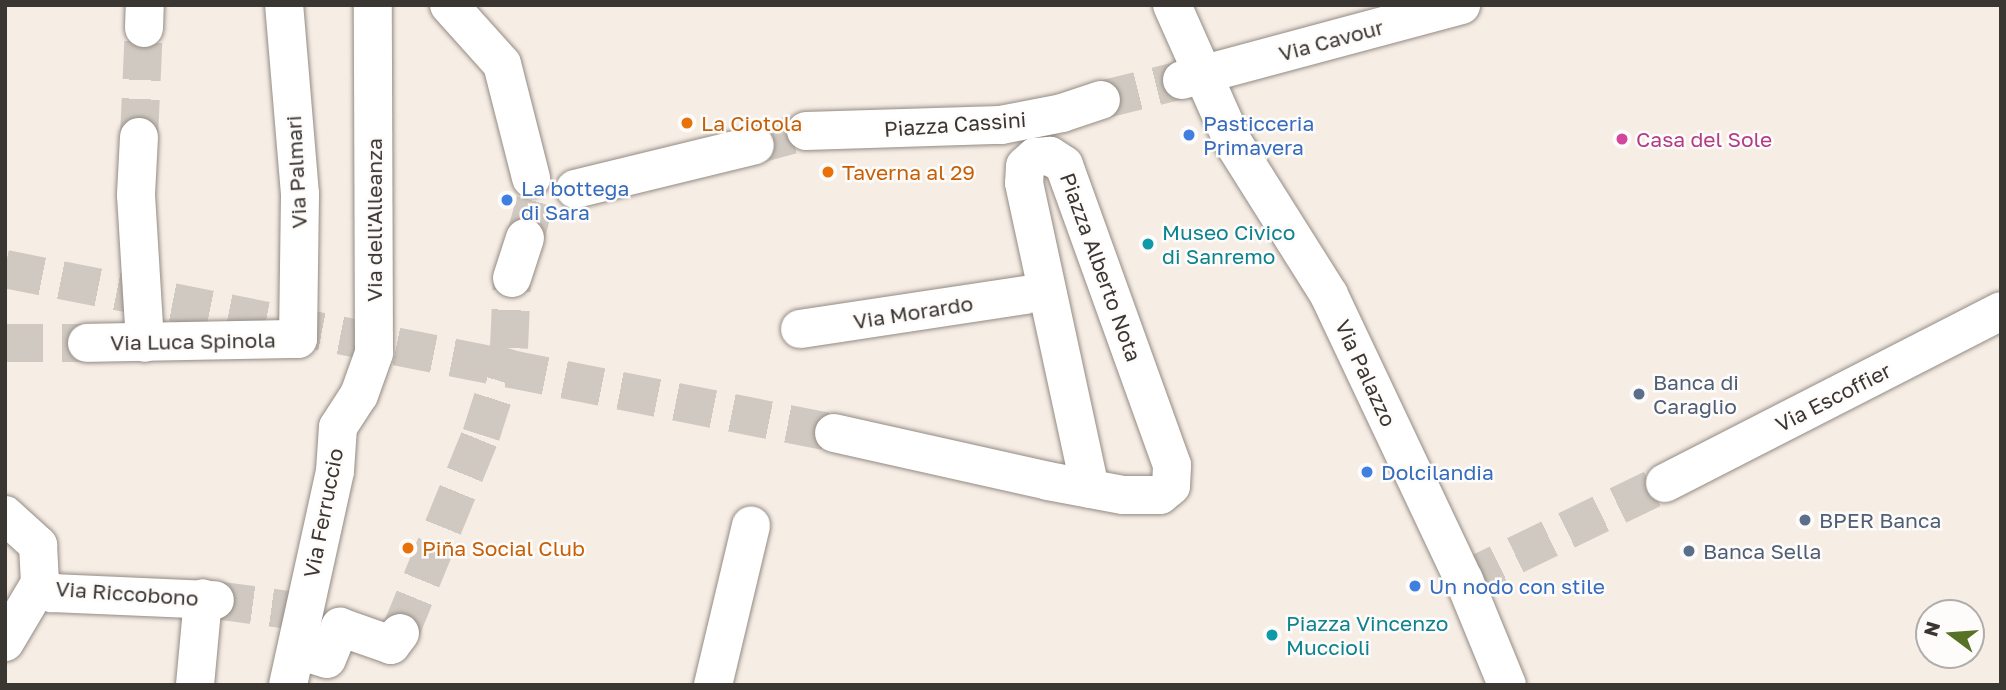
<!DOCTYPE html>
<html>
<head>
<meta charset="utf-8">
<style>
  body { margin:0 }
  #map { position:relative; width:2006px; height:690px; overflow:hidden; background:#f6ede5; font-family:"Golos Text",sans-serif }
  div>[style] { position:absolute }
  .pedestrian-tunnel>* { height:38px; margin-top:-19px; transform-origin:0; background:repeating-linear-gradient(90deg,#d0c9c1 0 38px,transparent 0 57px) }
  .minor-tunnel>* { height:38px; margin-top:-19px; transform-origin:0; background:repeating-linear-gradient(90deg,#d0c9c1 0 38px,transparent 0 57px) }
  .roads { filter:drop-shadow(0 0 2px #938b83) drop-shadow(0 0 2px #938b83) }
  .pedestrian>* { height:38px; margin:-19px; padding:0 19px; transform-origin:19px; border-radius:19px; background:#fff }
  .minor>* { height:38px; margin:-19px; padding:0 19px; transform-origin:19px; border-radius:19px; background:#fff }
  .dots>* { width:19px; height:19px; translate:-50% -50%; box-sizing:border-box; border:4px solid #fefcfa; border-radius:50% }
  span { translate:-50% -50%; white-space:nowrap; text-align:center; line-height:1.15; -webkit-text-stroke:5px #fefcfa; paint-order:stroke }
  .street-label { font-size:21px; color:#3a3733 }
  .food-label { font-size:21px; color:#c56008 }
  .left { translate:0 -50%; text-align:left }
  .shop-label { font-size:21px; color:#366cbe }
  .hotel-label { font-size:21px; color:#b23c85 }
  .culture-label { font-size:21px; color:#0d838f }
  .service-label { font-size:21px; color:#4e5e75 }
  .frame { position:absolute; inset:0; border:7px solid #3a3733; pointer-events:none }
  .north { position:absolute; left:1915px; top:599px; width:70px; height:70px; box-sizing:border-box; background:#fefcfa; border:2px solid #b0adaa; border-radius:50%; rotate:286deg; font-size:19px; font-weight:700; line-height:28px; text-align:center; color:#3a3733 }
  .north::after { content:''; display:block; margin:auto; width:24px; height:32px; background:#577226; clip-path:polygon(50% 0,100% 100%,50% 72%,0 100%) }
</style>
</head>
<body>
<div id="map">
  <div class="pedestrian-tunnel">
    <div style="left:1101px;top:100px;width:83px;rotate:-13.9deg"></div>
    <div style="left:139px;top:137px;width:109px;rotate:-87.4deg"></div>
    <div style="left:755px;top:145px;width:53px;rotate:-15.4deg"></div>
    <div style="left:525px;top:238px;width:41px;rotate:-74.2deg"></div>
    <div style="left:5px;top:343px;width:82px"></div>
    <div style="left:1464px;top:580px;width:223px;rotate:-25.8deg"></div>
    <div style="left:215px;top:600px;width:82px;rotate:7.7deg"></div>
    <div style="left:400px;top:633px;width:214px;rotate:-67.8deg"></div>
    <div style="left:481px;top:435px;width:91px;rotate:-72.2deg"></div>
    <div style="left:509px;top:348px;width:70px;rotate:-87.5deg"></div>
  </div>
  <div class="minor-tunnel">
    <div style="left:5px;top:269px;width:845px;rotate:11.19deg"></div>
  </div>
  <div class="roads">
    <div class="pedestrian">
      <div style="left:449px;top:5px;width:79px;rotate:48.1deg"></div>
      <div style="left:502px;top:64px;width:118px;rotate:75.7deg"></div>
      <div style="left:1172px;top:5px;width:152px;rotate:66deg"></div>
      <div style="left:1234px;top:144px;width:178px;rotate:57.8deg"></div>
      <div style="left:1329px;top:295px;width:315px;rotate:64.7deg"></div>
      <div style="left:1464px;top:580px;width:113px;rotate:67.7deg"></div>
      <div style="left:144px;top:28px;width:23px;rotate:-88deg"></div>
      <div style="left:1182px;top:80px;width:289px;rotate:-15deg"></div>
      <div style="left:806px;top:131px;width:195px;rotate:-1.8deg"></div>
      <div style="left:1001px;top:125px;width:62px;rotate:-11.1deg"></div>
      <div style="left:1062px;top:113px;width:41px;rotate:-18.4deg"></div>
      <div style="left:139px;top:137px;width:58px;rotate:93deg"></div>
      <div style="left:136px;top:195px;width:148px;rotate:86.5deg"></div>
      <div style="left:575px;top:189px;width:185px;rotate:-13.7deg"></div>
      <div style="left:512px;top:278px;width:42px;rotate:-72deg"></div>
      <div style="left:800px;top:329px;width:229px;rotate:-8.6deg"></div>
      <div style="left:87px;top:343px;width:211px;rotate:-1.1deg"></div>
      <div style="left:298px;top:339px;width:145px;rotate:-89.2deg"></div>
      <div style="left:300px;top:194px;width:190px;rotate:-94.8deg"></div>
      <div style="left:1665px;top:483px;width:377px;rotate:-27.1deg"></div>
      <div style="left:5px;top:515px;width:45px;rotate:42.3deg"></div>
      <div style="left:38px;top:545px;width:38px;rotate:87deg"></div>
      <div style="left:40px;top:583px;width:16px;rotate:40deg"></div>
      <div style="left:52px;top:593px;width:163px;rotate:2.5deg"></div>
      <div style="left:5px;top:642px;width:69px;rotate:-59.3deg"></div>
      <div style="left:298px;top:650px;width:30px;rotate:17deg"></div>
      <div style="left:327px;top:659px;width:35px;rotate:-68deg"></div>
      <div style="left:340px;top:627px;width:54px;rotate:19.4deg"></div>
      <div style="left:391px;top:645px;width:15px;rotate:-53deg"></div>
      <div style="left:195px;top:685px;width:87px;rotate:-84.7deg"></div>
      <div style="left:288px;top:685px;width:219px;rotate:-77.6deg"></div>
      <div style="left:335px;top:471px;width:44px;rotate:-86.1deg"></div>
      <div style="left:338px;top:427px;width:38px;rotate:-57deg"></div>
      <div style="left:359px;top:395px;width:45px;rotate:-70.3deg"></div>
      <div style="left:374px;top:353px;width:348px;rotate:-90.2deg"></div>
      <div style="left:713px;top:685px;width:164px;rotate:-76.6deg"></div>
    </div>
    <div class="minor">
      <div style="left:834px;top:433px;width:219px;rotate:12.6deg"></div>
      <div style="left:1048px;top:481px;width:76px;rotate:10.6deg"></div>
      <div style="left:1123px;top:495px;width:37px"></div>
      <div style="left:1160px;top:495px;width:14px;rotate:-39deg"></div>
      <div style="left:1171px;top:486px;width:21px;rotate:-87deg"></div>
      <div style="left:1172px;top:465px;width:319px;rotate:-109.8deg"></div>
      <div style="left:1064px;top:165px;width:17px;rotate:-147deg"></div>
      <div style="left:1050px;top:156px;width:15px;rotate:176deg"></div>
      <div style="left:1035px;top:157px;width:13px;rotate:138deg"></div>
      <div style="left:1025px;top:166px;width:17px;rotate:93deg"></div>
      <div style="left:1024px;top:183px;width:313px;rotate:77.8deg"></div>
    </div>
  </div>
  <div class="dots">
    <div style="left:687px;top:123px;background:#e8710a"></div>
    <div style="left:1189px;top:135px;background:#3f7fe0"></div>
    <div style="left:1622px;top:139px;background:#d1479c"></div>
    <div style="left:828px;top:172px;background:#e8710a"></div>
    <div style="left:507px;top:200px;background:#3f7fe0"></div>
    <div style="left:1148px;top:244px;background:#0f9aa8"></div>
    <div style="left:1639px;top:394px;background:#5c6f8a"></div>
    <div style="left:1367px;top:472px;background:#3f7fe0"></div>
    <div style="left:1805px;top:520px;background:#5c6f8a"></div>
    <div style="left:408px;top:548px;background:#e8710a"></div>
    <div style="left:1689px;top:551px;background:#5c6f8a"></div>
    <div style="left:1415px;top:586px;background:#3f7fe0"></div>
    <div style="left:1272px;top:635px;background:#0f9aa8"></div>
  </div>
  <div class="street-label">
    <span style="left:1331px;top:40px;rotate:-15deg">Via Cavour</span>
    <span style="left:955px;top:124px;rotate:-4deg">Piazza Cassini</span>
    <span style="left:296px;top:172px;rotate:-93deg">Via Palmari</span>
    <span style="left:374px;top:220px;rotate:-90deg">Via dell'Alleanza</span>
    <span style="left:1101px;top:267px;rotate:70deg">Piazza Alberto Nota</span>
    <span style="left:913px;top:312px;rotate:-9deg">Via Morardo</span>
    <span style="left:193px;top:341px;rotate:-1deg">Via Luca Spinola</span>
    <span style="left:1366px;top:373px;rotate:65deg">Via Palazzo</span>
    <span style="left:1833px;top:397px;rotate:-27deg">Via Escoffier</span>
    <span style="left:323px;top:513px;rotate:-79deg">Via Ferruccio</span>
    <span style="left:127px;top:593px;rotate:4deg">Via Riccobono</span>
  </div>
  <div class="food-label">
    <span class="left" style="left:701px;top:123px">La Ciotola</span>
    <span class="left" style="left:842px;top:172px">Taverna al 29</span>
    <span class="left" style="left:422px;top:548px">Piña Social Club</span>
  </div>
  <div class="shop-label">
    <span class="left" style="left:1203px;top:135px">Pasticceria<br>Primavera</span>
    <span class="left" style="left:521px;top:200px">La bottega<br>di Sara</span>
    <span class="left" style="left:1381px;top:472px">Dolcilandia</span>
    <span class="left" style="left:1429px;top:586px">Un nodo con stile</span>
  </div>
  <div class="hotel-label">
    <span class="left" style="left:1636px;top:139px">Casa del Sole</span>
  </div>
  <div class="culture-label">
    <span class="left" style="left:1162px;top:244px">Museo Civico<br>di Sanremo</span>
    <span class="left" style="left:1286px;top:635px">Piazza Vincenzo<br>Muccioli</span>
  </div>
  <div class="service-label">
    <span class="left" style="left:1653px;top:394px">Banca di<br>Caraglio</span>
    <span class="left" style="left:1819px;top:520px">BPER Banca</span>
    <span class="left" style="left:1703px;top:551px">Banca Sella</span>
  </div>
  <div class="frame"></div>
  <div class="north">N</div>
</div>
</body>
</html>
